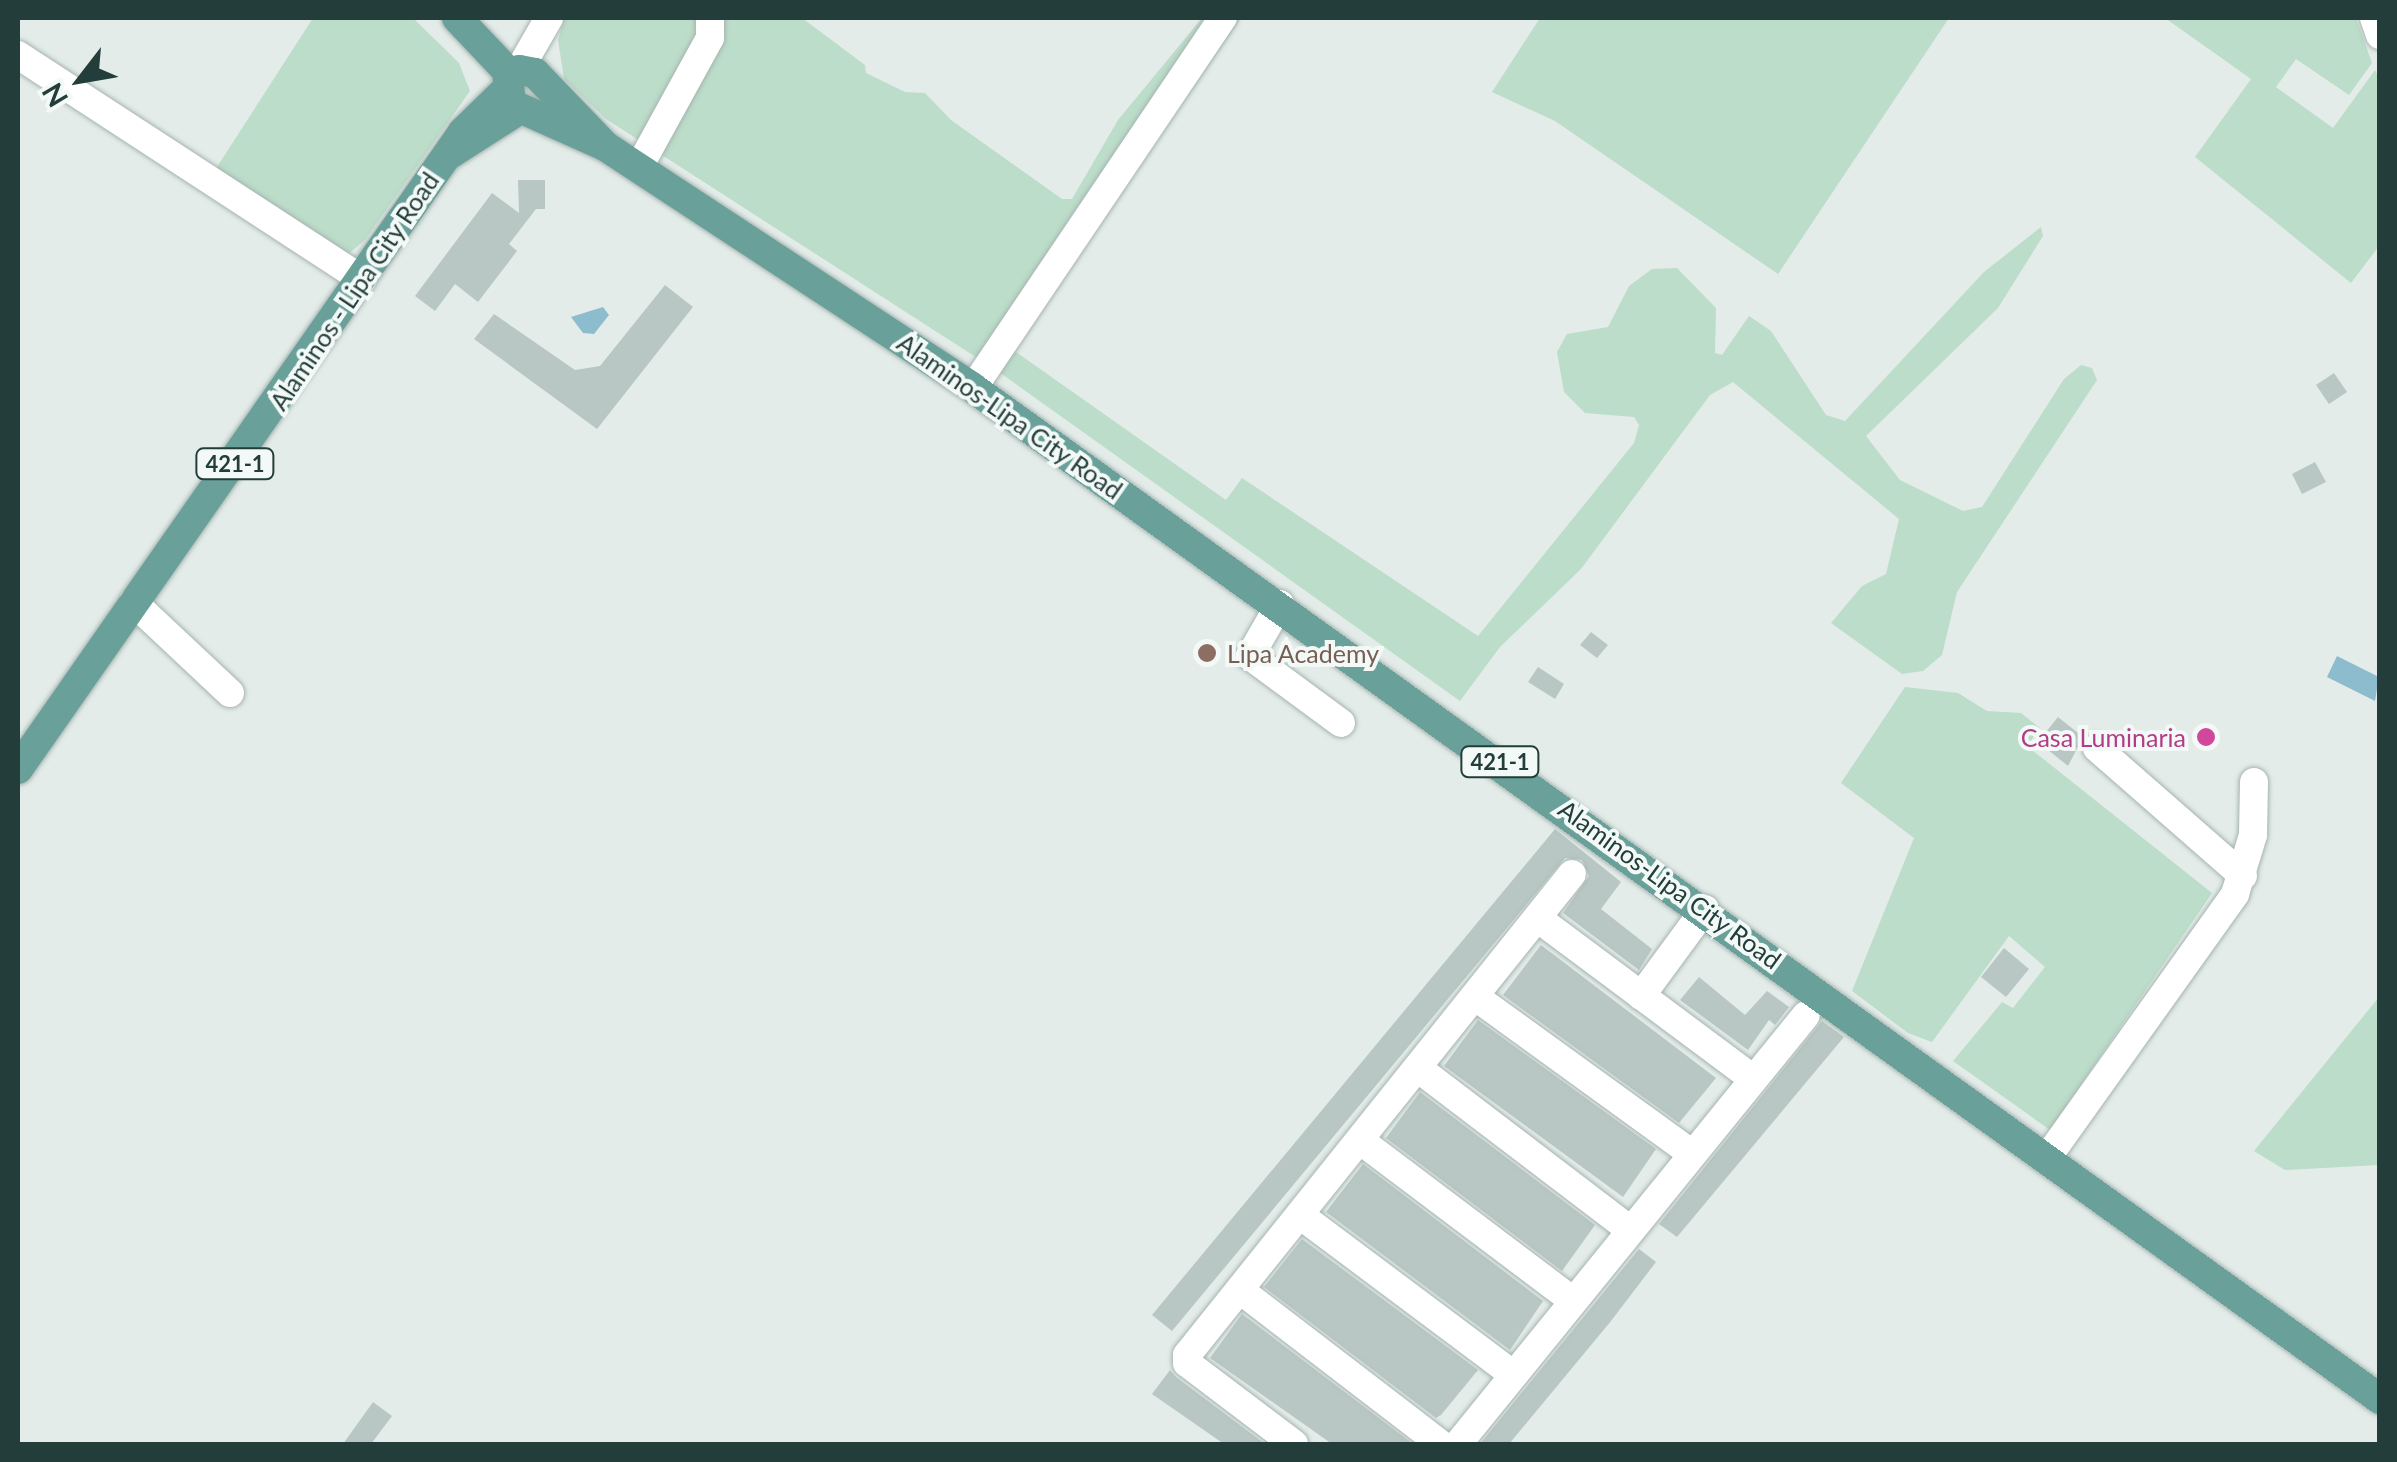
<!DOCTYPE html>
<html>
<head>
<meta charset="utf-8">
<style>
  body { margin:0 }
  #map { position:relative; width:2397px; height:1462px; overflow:hidden; background:#e3ece9; font-family:Lato,sans-serif }
  div>[style] { position:absolute }
  .green>* { inset:0; background:#bcddc9 }
  .water>* { inset:0; background:#8dbccf }
  .building>* { inset:0; background:#b8c7c3 }
  .roads { filter:drop-shadow(0 0 2px #a6b4b1) drop-shadow(0 0 2px #a6b4b1) }
  .minor>* { height:28px; margin:-14px; padding:0 14px; transform-origin:14px; border-radius:14px; background:#fff }
  .major>* { height:30px; margin:-15px; padding:0 15px; transform-origin:15px; border-radius:15px; background:#69a099 }
  .dots>* { width:28px; height:28px; translate:-50% -50%; box-sizing:border-box; border:5px solid #f3f9f7; border-radius:50% }
  span { translate:-50% -50%; white-space:nowrap; text-align:center; line-height:1.15; -webkit-text-stroke:8px #f3f9f7; paint-order:stroke }
  .shield-label span { padding:2px 8px; background:#f3f9f7; border:2px solid; border-radius:8px; -webkit-text-stroke-width:0 }
  .shield-label { font-size:22px; color:#233d3a; font-weight:700 }
  .street-label { font-size:25px; color:#233d3a }
  .education-label { font-size:25px; color:#785e54 }
  .left { translate:0 -50%; text-align:left }
  .hotel-label { font-size:25px; color:#b23c85 }
  .right { translate:-100% -50%; text-align:right }
  .frame { position:absolute; inset:0; border:20px solid #233d3a; pointer-events:none }
  .north { position:absolute; left:30px; top:30px; width:100px; height:100px; -webkit-text-stroke:8px #f3f9f7; paint-order:stroke; rotate:239deg; font-size:28px; font-weight:700; line-height:40px; text-align:center; color:#233d3a }
  .north::after { content:''; display:block; margin:auto; width:35px; height:45px; background:#233d3a; clip-path:polygon(50% 0,100% 100%,50% 72%,0 100%) }
</style>
</head>
<body>
<div id="map">
  <div class="green">
    <div style="clip-path:polygon(313px 18px,413px 18px,459px 63px,470px 91px,365px 240px,348px 254px,215px 170px)"></div>
    <div style="clip-path:polygon(564px 18px,802px 18px,865px 65px,866px 73px,905px 92px,925px 93px,951px 120px,1062px 199px,1072px 199px,1118px 120px,1202px 18px,1241px 18px,1013px 350px,1226px 500px,1242px 478px,1478px 636px,1634px 443px,1639px 425px,1634px 417px,1585px 413px,1564px 392px,1557px 352px,1567px 334px,1608px 327px,1629px 286px,1652px 269px,1677px 268px,1716px 308px,1715px 353px,1722px 355px,1749px 316px,1771px 331px,1826px 415px,1845px 421px,1984px 272px,2041px 227px,2043px 236px,1998px 308px,1866px 436px,1900px 480px,1963px 511px,1982px 507px,2064px 379px,2081px 365px,2092px 368px,2097px 380px,1957px 592px,1942px 655px,1923px 671px,1902px 674px,1831px 623px,1862px 586px,1886px 574px,1899px 519px,1733px 382px,1710px 395px,1581px 569px,1500px 647px,1460px 701px,999px 372px,606px 119px,564px 79px,558px 40px)"></div>
    <div style="clip-path:polygon(1540px 18px,1949px 18px,1778px 274px,1555px 121px,1492px 92px)"></div>
    <div style="clip-path:polygon(2165px 18px,2356px 18px,2372px 63px,2349px 95px,2296px 59px,2276px 87px,2333px 128px,2375px 70px,2379px 78px,2379px 246px,2351px 283px,2195px 157px,2251px 79px)"></div>
    <div style="clip-path:polygon(1905px 687px,1958px 693px,1987px 711px,2021px 713px,2040px 728px,2027px 746px,2212px 893px,2050px 1130px,1953px 1061px,2002px 1002px,2013px 1008px,2045px 967px,2009px 936px,1932px 1042px,1908px 1033px,1852px 991px,1914px 838px,1841px 783px)"></div>
    <div style="clip-path:polygon(2379px 997px,2379px 1165px,2285px 1170px,2254px 1151px)"></div>
  </div>
  <div class="water">
    <div style="clip-path:polygon(603px 307px,609px 315px,594px 334px,583px 333px,571px 317px)"></div>
    <div style="clip-path:polygon(2337px 656px,2379px 677px,2375px 701px,2327px 677px)"></div>
  </div>
  <div class="building">
    <div style="clip-path:polygon(518px 180px,545px 180px,545px 209px,536px 209px,509px 244px,517px 251px,478px 302px,455px 284px,435px 311px,415px 296px,492px 193px,519px 213px)"></div>
    <div style="clip-path:polygon(665px 285px,693px 307px,597px 429px,474px 339px,494px 314px,575px 370px,600px 366px)"></div>
    <div style="clip-path:polygon(2334px 373px,2347px 392px,2329px 404px,2316px 385px)"></div>
    <div style="clip-path:polygon(2315px 462px,2326px 482px,2302px 494px,2292px 474px)"></div>
    <div style="clip-path:polygon(1591px 632px,1608px 645px,1597px 658px,1580px 645px)"></div>
    <div style="clip-path:polygon(1538px 667px,1564px 684px,1555px 699px,1528px 682px)"></div>
    <div style="clip-path:polygon(2058px 717px,2083px 737px,2068px 766px,2038px 742px)"></div>
    <div style="clip-path:polygon(1555px 829px,1621px 882px,1601px 909px,1652px 949px,1639px 970px,1563px 913px,1589px 876px,1582px 860px,1565px 858px,1172px 1331px,1152px 1315px)"></div>
    <div style="clip-path:polygon(1541px 945px,1716px 1078px,1679px 1123px,1503px 995px)"></div>
    <div style="clip-path:polygon(2004px 948px,2029px 969px,2006px 997px,1981px 977px)"></div>
    <div style="clip-path:polygon(1699px 977px,1745px 1015px,1767px 991px,1789px 1007px,1775px 1025px,1769px 1020px,1748px 1050px,1680px 1000px)"></div>
    <div style="clip-path:polygon(1478px 1020px,1656px 1149px,1623px 1197px,1444px 1066px)"></div>
    <div style="clip-path:polygon(1822px 1021px,1844px 1037px,1677px 1237px,1659px 1224px)"></div>
    <div style="clip-path:polygon(1420px 1092px,1595px 1225px,1562px 1271px,1386px 1138px)"></div>
    <div style="clip-path:polygon(1363px 1164px,1543px 1301px,1510px 1350px,1326px 1212px)"></div>
    <div style="clip-path:polygon(1302px 1239px,1478px 1370px,1441px 1415px,1436px 1418px,1264px 1287px)"></div>
    <div style="clip-path:polygon(1639px 1249px,1656px 1262px,1611px 1321px,1509px 1444px,1480px 1444px)"></div>
    <div style="clip-path:polygon(1242px 1314px,1413px 1444px,1332px 1444px,1210px 1358px)"></div>
    <div style="clip-path:polygon(1170px 1370px,1176px 1377px,1265px 1444px,1224px 1444px,1152px 1394px)"></div>
    <div style="clip-path:polygon(373px 1402px,392px 1416px,371px 1444px,343px 1444px)"></div>
  </div>
  <div class="roads">
    <div class="minor">
      <div style="left:2374px;top:18px;width:18px;rotate:71deg"></div>
      <div style="left:18px;top:55px;width:411px;rotate:33.1deg"></div>
      <div style="left:519px;top:70px;width:60px;rotate:-60deg"></div>
      <div style="left:639px;top:167px;width:147px;rotate:-61.2deg"></div>
      <div style="left:710px;top:38px;width:20px;rotate:-90deg"></div>
      <div style="left:973px;top:388px;width:447px;rotate:-56deg"></div>
      <div style="left:133px;top:602px;width:133px;rotate:43.2deg"></div>
      <div style="left:1280px;top:604px;width:60px;rotate:120deg"></div>
      <div style="left:1250px;top:656px;width:113px;rotate:36.4deg"></div>
      <div style="left:2097px;top:748px;width:194px;rotate:41.2deg"></div>
      <div style="left:1540px;top:920px;width:264px;rotate:36.7deg"></div>
      <div style="left:1641px;top:996px;width:108px;rotate:-53.7deg"></div>
      <div style="left:1477px;top:998px;width:264px;rotate:35.9deg"></div>
      <div style="left:1419px;top:1069px;width:265px;rotate:37.3deg"></div>
      <div style="left:1361px;top:1141px;width:266px;rotate:37deg"></div>
      <div style="left:2047px;top:1158px;width:324px;rotate:-54.5deg"></div>
      <div style="left:2235px;top:894px;width:62px;rotate:-73deg"></div>
      <div style="left:2253px;top:835px;width:53px;rotate:-88.9deg"></div>
      <div style="left:1300px;top:1215px;width:267px;rotate:36.8deg"></div>
      <div style="left:1240px;top:1290px;width:253px;rotate:37.5deg"></div>
      <div style="left:1294px;top:1444px;width:134px;rotate:-142.9deg"></div>
      <div style="left:1187px;top:1363px;width:8px;rotate:-90deg"></div>
      <div style="left:1187px;top:1355px;width:616px;rotate:-51.33deg"></div>
      <div style="left:1458px;top:1444px;width:552px;rotate:-50.95deg"></div>
    </div>
    <div class="major">
      <div style="left:457px;top:18px;width:79px;rotate:46.5deg"></div>
      <div style="left:605px;top:146px;width:101px;rotate:-133.8deg"></div>
      <div style="left:535px;top:73px;width:16px;rotate:-169deg"></div>
      <div style="left:519px;top:70px;width:14px;rotate:144deg"></div>
      <div style="left:508px;top:78px;width:26px;rotate:83deg"></div>
      <div style="left:511px;top:104px;width:103px;rotate:24.1deg"></div>
      <div style="left:605px;top:146px;width:440px;rotate:33.3deg"></div>
      <div style="left:973px;top:388px;width:1733px;rotate:35.7deg"></div>
      <div style="left:450px;top:154px;width:83px;rotate:-32.7deg"></div>
      <div style="left:18px;top:769px;width:777px;rotate:-55.06deg"></div>
      <div style="left:463px;top:132px;width:59px;rotate:-44.3deg"></div>
    </div>
  </div>
  <div class="dots">
    <div style="left:1207px;top:653px;background:#8d6e63"></div>
    <div style="left:2206px;top:737px;background:#d1479c"></div>
  </div>
  <div class="shield-label">
    <span style="left:235px;top:464px">421-1</span>
    <span style="left:1500px;top:762px">421-1</span>
  </div>
  <div class="street-label">
    <span style="left:354px;top:291px;rotate:-56deg">Alaminos - Lipa City Road</span>
    <span style="left:1010px;top:416px;rotate:35deg">Alaminos-Lipa City Road</span>
    <span style="left:1670px;top:884px;rotate:36deg">Alaminos-Lipa City Road</span>
  </div>
  <div class="education-label">
    <span class="left" style="left:1227px;top:653px">Lipa Academy</span>
  </div>
  <div class="hotel-label">
    <span class="right" style="left:2186px;top:737px">Casa Luminaria</span>
  </div>
  <div class="frame"></div>
  <div class="north">N</div>
</div>
</body>
</html>
